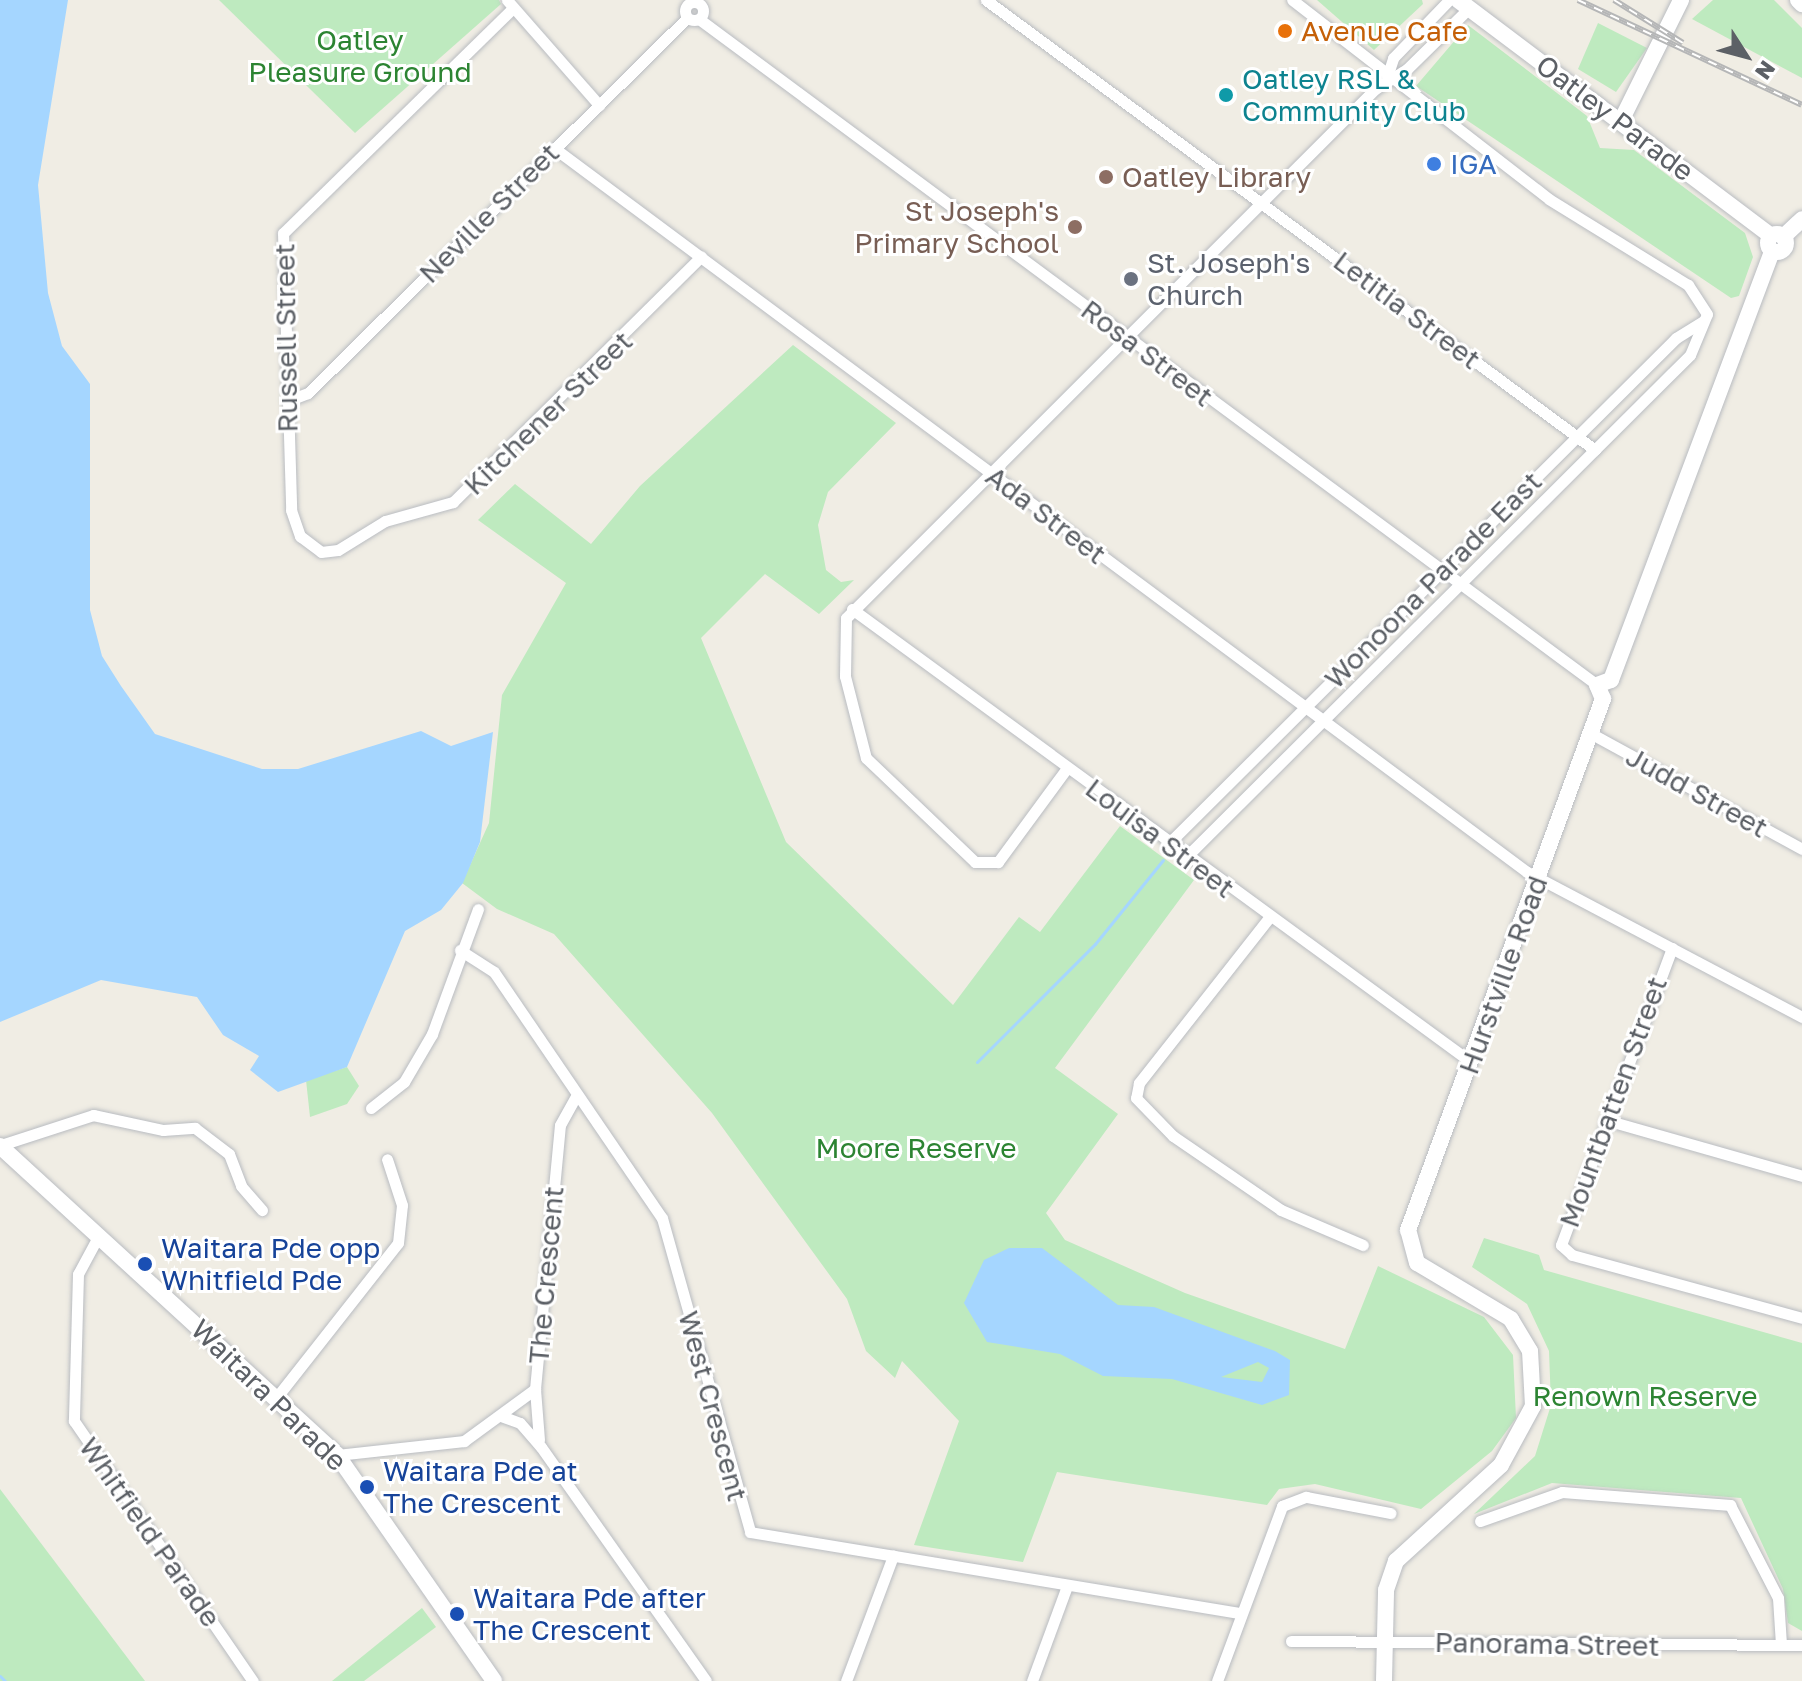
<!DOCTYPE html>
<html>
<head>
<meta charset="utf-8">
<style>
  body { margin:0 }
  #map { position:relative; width:1802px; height:1681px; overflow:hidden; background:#f0ede4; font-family:"Golos Text",sans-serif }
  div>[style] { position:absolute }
  .green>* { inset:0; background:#beeabf }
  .water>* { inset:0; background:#a5d6ff }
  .stream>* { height:3px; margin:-1.5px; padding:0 1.5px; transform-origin:1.5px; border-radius:1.5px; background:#a5d6ff }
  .roads { filter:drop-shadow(0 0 2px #b9bcc1) drop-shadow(0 0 2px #b9bcc1) }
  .street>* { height:11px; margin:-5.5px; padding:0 5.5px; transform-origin:5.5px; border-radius:5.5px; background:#fff }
  .street>.ring { margin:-5.5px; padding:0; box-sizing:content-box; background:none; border:11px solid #fff; border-radius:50% }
  .secondary>* { height:16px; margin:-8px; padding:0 8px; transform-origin:8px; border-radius:8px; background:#fff }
  .secondary>.ring { margin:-8px; padding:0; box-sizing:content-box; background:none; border:16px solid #fff; border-radius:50% }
  .rail>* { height:6px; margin-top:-3px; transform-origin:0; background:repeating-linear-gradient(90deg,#fff 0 9px,#b5b6b7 0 18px); box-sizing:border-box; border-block:2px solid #b5b6b7 }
  .dots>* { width:22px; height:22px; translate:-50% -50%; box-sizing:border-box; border:4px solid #fff; border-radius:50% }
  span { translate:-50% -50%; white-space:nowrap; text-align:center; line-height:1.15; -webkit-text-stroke:6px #fff; paint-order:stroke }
  .food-label { font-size:28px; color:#c56008 }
  .left { translate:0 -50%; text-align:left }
  .park-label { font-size:28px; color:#2c8432 }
  .culture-label { font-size:28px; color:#0d838f }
  .street-label { font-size:28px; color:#5c6066 }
  .shop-label { font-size:28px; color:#366cbe }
  .education-label { font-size:28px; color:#785e54 }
  .right { translate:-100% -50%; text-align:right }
  .worship-label { font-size:28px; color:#5b616d }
  .transit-label { font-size:28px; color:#164399 }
  .north { position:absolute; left:1706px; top:16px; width:80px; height:80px; -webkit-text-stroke:6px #fff; paint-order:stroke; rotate:126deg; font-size:22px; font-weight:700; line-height:32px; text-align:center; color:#5c6066 }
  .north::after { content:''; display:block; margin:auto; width:28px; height:36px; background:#5c6066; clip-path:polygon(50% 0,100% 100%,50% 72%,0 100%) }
</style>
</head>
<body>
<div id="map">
  <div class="green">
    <div style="clip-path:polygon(219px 0,499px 0,501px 4px,355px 133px)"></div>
    <div style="clip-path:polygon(1317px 0,1422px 0,1423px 4px,1374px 50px)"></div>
    <div style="clip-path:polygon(1713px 0,1774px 0,1802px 28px,1802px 78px,1692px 19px)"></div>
    <div style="clip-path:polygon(1598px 23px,1647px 48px,1616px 92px,1578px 69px)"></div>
    <div style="clip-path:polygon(1468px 25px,1587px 116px,1600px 148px,1634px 150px,1745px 233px,1753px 257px,1739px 296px,1731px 298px,1416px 86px)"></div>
    <div style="clip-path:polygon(793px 345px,896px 423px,828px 492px,818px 525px,826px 570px,841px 582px,854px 580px,819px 614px,765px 574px,701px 638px,786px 842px,953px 1005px,1019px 917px,1040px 932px,1120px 826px,1194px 880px,1055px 1068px,1118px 1114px,1046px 1213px,1065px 1240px,1185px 1293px,1345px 1349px,1378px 1266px,1484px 1317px,1513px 1355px,1516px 1418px,1492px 1451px,1421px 1509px,1315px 1484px,1279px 1489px,1267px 1505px,1057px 1472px,1023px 1562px,914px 1545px,959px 1421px,902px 1361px,895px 1378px,866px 1351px,847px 1299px,712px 1113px,554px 934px,497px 909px,462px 883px,489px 823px,502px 695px,566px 583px,478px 520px,515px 484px,591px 544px,640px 486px)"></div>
    <div style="clip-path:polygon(347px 1067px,359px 1086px,347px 1104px,310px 1117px,306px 1080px)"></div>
    <div style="clip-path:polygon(1484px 1238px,1539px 1255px,1544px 1270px,1802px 1343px,1802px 1631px,1788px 1623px,1783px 1589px,1741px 1498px,1552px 1483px,1474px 1514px,1535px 1456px,1551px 1405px,1549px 1351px,1527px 1304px,1472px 1267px)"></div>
    <div style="clip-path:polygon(0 1489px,145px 1681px,0 1681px)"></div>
    <div style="clip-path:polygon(422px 1608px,436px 1627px,364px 1681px,332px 1681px)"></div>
  </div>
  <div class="water">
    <div style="clip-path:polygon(0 0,68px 0,38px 185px,48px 293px,62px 346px,90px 384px,90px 610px,102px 656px,121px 686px,155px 734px,262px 769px,298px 769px,421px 731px,451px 746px,493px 732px,480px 842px,463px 883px,441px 910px,405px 931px,347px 1067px,278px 1092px,250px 1070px,259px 1056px,223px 1035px,197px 997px,101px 980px,0 1022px)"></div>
    <div style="clip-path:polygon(evenodd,1009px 1248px,1042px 1248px,1118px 1305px,1154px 1307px,1275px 1351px,1290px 1360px,1289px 1395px,1262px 1405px,1172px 1379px,1103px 1376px,1060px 1354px,987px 1342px,964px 1303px,984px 1260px,1009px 1248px,1258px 1362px,1269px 1368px,1262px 1382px,1221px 1377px,1258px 1362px)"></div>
  </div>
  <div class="stream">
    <div style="left:977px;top:1062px;width:167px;rotate:-45deg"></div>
    <div style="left:1095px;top:944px;width:108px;rotate:-51deg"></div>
    <div style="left:0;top:1676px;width:7px;rotate:45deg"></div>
  </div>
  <div class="roads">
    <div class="street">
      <div style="left:507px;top:0;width:140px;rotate:48.8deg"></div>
      <div style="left:986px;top:0;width:757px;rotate:36.46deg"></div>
      <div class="ring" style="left:685px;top:2px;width:7px;height:7px"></div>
      <div style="left:512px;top:9px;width:320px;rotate:135.6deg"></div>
      <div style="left:283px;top:233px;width:277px;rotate:88.3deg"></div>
      <div style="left:291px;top:510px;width:28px;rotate:71deg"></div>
      <div style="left:300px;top:536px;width:26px;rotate:37deg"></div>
      <div style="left:321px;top:552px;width:17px;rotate:-7deg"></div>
      <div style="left:338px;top:550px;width:55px;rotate:-31.7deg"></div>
      <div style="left:385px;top:521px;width:71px;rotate:-15.6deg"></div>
      <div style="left:453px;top:502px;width:349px;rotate:-44.7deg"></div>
      <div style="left:699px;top:19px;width:1118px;rotate:36.56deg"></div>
      <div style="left:1387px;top:77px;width:20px;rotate:-72deg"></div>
      <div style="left:1393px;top:58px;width:81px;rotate:-46deg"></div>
      <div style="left:554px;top:148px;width:1213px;rotate:36.65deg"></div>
      <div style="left:1527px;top:872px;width:311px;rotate:27.8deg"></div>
      <div style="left:287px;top:401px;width:22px;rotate:-21deg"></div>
      <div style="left:308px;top:393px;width:533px;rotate:-44.7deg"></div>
      <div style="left:852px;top:609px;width:767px;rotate:36.2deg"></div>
      <div style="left:1592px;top:734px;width:239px;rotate:28.7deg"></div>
      <div style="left:1067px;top:768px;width:117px;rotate:126.3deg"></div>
      <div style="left:998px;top:862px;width:23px;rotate:180deg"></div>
      <div style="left:975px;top:862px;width:151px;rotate:-136.3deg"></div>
      <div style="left:866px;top:758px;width:85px;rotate:-104.4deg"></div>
      <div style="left:845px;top:676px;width:58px;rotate:-89deg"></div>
      <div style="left:846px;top:618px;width:748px;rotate:-45deg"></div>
      <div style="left:1375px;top:89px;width:38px;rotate:-32deg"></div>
      <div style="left:1407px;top:69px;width:87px;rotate:-44.5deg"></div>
      <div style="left:1168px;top:844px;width:717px;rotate:-44.89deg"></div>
      <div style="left:1676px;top:338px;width:31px;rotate:-32deg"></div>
      <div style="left:1185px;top:858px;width:713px;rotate:-44.89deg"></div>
      <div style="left:1690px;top:355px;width:44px;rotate:-67.5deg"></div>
      <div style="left:1707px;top:314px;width:35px;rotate:-123deg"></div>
      <div style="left:1688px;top:285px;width:163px;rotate:-148.3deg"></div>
      <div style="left:1549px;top:199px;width:325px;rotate:-142.2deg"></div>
      <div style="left:1268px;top:919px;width:209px;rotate:128.2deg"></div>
      <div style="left:1139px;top:1083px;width:15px;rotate:101deg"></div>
      <div style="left:1136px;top:1098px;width:53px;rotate:45.8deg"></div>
      <div style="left:1173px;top:1136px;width:131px;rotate:34.4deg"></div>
      <div style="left:1281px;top:1210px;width:89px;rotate:23.1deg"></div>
      <div style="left:1672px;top:948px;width:317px;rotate:110.5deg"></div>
      <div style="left:1561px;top:1245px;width:15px;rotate:42deg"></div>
      <div style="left:1572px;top:1255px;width:238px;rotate:15.3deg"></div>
      <div style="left:460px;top:950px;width:40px;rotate:32.9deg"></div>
      <div style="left:494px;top:972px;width:298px;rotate:55.7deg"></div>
      <div style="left:662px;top:1218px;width:326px;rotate:74.3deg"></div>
      <div style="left:750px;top:1532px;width:498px;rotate:9.4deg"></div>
      <div style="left:371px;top:1108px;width:42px;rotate:-38.2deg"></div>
      <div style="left:404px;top:1082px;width:56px;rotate:-59.7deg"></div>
      <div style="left:432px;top:1034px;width:133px;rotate:-69.8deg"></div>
      <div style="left:1606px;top:1120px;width:204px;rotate:15.9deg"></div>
      <div style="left:4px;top:1144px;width:94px;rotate:-18deg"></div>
      <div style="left:93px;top:1115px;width:72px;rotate:12.1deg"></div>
      <div style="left:163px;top:1130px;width:32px;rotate:-4deg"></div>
      <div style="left:195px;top:1128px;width:43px;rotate:37.4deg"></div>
      <div style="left:229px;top:1154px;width:34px;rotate:69deg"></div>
      <div style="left:241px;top:1186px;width:32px;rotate:49deg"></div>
      <div style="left:99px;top:1235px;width:44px;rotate:118.3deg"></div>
      <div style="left:78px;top:1274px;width:147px;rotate:91.6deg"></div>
      <div style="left:74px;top:1421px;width:316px;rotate:55.5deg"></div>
      <div style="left:535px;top:1389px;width:51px;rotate:85.5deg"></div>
      <div style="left:276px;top:1398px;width:197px;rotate:-51.8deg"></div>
      <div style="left:398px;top:1243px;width:38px;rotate:-84deg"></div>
      <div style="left:402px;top:1205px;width:48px;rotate:-108.1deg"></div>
      <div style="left:501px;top:1416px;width:20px;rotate:20deg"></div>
      <div style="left:520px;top:1423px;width:32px;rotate:49deg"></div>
      <div style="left:541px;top:1447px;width:286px;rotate:54.8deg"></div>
      <div style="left:337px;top:1455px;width:128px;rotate:-6.3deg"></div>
      <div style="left:464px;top:1441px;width:88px;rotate:-36.2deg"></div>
      <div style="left:535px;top:1389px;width:265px;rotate:-84.6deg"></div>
      <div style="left:560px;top:1125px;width:35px;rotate:-61deg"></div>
      <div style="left:1480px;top:1521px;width:87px;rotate:-19.5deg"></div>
      <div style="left:1562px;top:1492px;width:169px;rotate:4.4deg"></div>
      <div style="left:1730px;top:1505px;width:105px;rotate:62.7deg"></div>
      <div style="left:1778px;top:1598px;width:47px;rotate:86.3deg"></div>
      <div style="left:1291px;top:1641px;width:511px;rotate:0.45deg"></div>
      <div style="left:846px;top:1681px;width:134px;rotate:-69.4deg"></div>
      <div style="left:1032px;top:1681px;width:101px;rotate:-69.8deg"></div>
      <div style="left:1217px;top:1681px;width:187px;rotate:-69.6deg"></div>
      <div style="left:1282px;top:1506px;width:26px;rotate:-21deg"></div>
      <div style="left:1306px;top:1497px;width:86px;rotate:10.8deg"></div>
    </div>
    <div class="secondary">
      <div style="left:1458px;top:0;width:392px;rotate:37deg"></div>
      <div style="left:1798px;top:0;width:6px;rotate:45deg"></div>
      <div style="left:1621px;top:121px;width:135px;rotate:-63.6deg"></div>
      <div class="ring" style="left:1768px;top:234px;width:2px;height:2px"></div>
      <div style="left:1783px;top:237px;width:26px;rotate:-43deg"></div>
      <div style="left:1611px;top:680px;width:458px;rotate:-69.4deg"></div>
      <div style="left:1603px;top:699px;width:15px;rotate:-113deg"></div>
      <div style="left:1597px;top:685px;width:15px;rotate:-20deg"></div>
      <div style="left:0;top:1146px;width:457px;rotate:42.5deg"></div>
      <div style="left:337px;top:1455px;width:275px;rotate:55.2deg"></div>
      <div style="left:1384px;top:1681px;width:91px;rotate:-88.7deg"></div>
      <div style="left:1386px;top:1590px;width:31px;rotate:-71deg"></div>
      <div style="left:1396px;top:1561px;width:142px;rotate:-42.4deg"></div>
      <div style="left:1501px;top:1465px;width:67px;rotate:-61.5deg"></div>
      <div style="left:1533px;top:1406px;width:55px;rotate:-93.1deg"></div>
      <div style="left:1530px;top:1351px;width:37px;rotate:-121deg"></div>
      <div style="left:1511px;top:1319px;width:109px;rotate:-149.2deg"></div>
      <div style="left:1417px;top:1263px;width:34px;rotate:-105deg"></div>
      <div style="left:1408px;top:1230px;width:566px;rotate:-69.84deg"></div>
    </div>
  </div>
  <div class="rail">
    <div style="left:1578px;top:0;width:247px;rotate:25.1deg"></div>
    <div style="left:1614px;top:0;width:81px;rotate:31.9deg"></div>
  </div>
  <div class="dots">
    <div style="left:1285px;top:31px;background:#e8710a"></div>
    <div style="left:1226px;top:95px;background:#0f9aa8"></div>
    <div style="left:1434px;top:164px;background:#3f7fe0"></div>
    <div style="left:1106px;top:177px;background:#8d6e63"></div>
    <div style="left:1075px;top:227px;background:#8d6e63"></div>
    <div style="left:1131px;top:279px;background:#6b7280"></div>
    <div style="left:145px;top:1264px;background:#1a4fb4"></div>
    <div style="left:367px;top:1487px;background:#1a4fb4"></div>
    <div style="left:457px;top:1614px;background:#1a4fb4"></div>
  </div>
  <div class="food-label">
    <span class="left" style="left:1301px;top:31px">Avenue Cafe</span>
  </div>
  <div class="park-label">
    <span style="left:360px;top:56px">Oatley<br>Pleasure Ground</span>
    <span style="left:916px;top:1148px">Moore Reserve</span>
    <span style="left:1645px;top:1396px">Renown Reserve</span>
  </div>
  <div class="culture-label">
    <span class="left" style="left:1242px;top:95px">Oatley RSL &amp;<br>Community Club</span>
  </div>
  <div class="street-label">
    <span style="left:1615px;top:118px;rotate:37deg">Oatley Parade</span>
    <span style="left:489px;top:213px;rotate:-45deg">Neville Street</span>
    <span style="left:1407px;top:310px;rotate:37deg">Letitia Street</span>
    <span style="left:286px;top:338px;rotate:-91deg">Russell Street</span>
    <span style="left:1147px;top:353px;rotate:37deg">Rosa Street</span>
    <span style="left:548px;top:413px;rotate:-44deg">Kitchener Street</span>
    <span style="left:1046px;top:515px;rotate:37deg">Ada Street</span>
    <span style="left:1433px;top:580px;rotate:-45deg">Wonoona Parade East</span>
    <span style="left:1697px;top:792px;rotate:29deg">Judd Street</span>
    <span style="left:1160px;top:838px;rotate:37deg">Louisa Street</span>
    <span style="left:1503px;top:975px;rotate:-70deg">Hurstville Road</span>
    <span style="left:1613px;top:1102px;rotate:-70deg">Mountbatten Street</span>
    <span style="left:546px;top:1275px;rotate:-85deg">The Crescent</span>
    <span style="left:269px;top:1395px;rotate:44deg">Waitara Parade</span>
    <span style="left:713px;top:1406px;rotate:75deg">West Crescent</span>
    <span style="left:150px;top:1532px;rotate:55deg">Whitfield Parade</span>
    <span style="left:1547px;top:1644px;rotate:1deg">Panorama Street</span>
  </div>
  <div class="shop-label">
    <span class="left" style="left:1450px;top:164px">IGA</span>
  </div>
  <div class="education-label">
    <span class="left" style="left:1122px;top:177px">Oatley Library</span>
    <span class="right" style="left:1059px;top:227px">St Joseph's<br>Primary School</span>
  </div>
  <div class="worship-label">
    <span class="left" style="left:1147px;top:279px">St. Joseph's<br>Church</span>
  </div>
  <div class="transit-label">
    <span class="left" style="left:161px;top:1264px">Waitara Pde opp<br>Whitfield Pde</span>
    <span class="left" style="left:383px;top:1487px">Waitara Pde at<br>The Crescent</span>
    <span class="left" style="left:473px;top:1614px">Waitara Pde after<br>The Crescent</span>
  </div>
  <div class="north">N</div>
</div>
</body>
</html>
